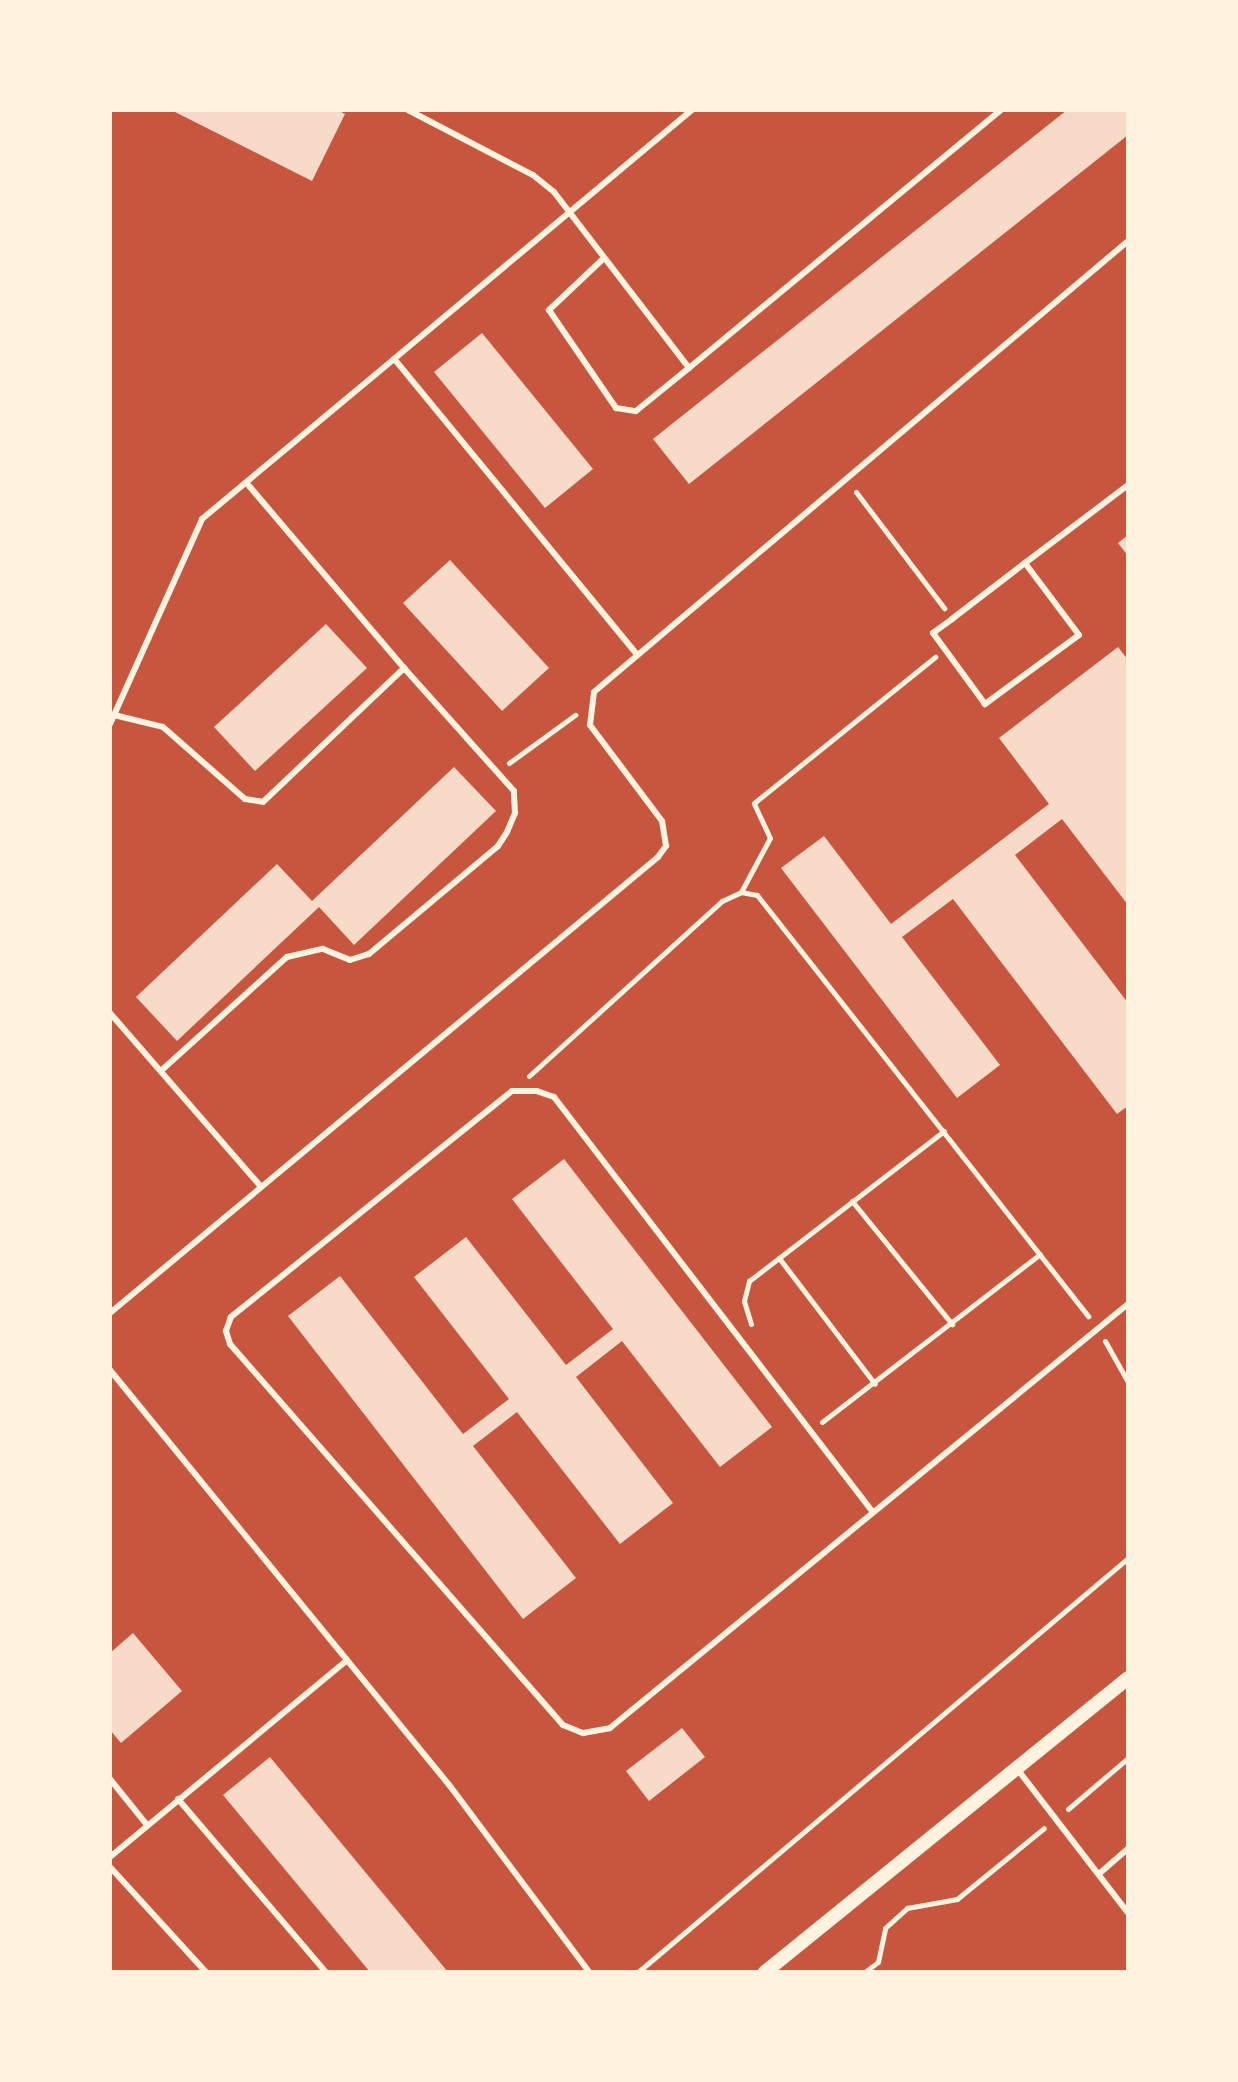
<!DOCTYPE html>
<html>
<head>
<meta charset="utf-8">
<style>
  body { margin:0 }
  #map { position:relative; width:1238px; height:2082px; overflow:hidden; background:#c8553d; font-family:Ubuntu,sans-serif }
  div>[style] { position:absolute }
  .building>* { inset:0; background:#f7dbc8 }
  .path>* { height:5px; margin:-2.5px; padding:0 2.5px; transform-origin:2.5px; border-radius:2.5px; background:#fff3e0 }
  .service>* { height:6px; margin:-3px; padding:0 3px; transform-origin:3px; border-radius:3px; background:#fff3e0 }
  .tertiary>* { height:14px; margin:-7px; padding:0 7px; transform-origin:7px; border-radius:7px; background:#fff3e0 }
  span { translate:-50% -50%; white-space:nowrap; text-align:center; line-height:1.15; -webkit-text-stroke:6px #fff3e0; paint-order:stroke }
  .frame { position:absolute; inset:0; border:112px solid #fff3e0; pointer-events:none }
</style>
</head>
<body>
<div id="map">
  <div class="building">
    <div style="clip-path:polygon(171px 110px,337px 110px,345px 114px,312px 181px)"></div>
    <div style="clip-path:polygon(1067px 110px,1128px 110px,1128px 135px,689px 484px,653px 439px)"></div>
    <div style="clip-path:polygon(482px 333px,593px 469px,545px 508px,434px 372px)"></div>
    <div style="clip-path:polygon(1128px 535px,1128px 556px,1118px 543px)"></div>
    <div style="clip-path:polygon(450px 560px,549px 668px,502px 711px,403px 603px)"></div>
    <div style="clip-path:polygon(326px 624px,367px 668px,255px 771px,214px 727px)"></div>
    <div style="clip-path:polygon(1118px 647px,1128px 660px,1128px 905px,1062px 819px,1015px 855px,1128px 1003px,1128px 1106px,1117px 1114px,953px 899px,902px 937px,1000px 1065px,957px 1098px,781px 868px,824px 836px,891px 924px,1049px 804px,999px 738px)"></div>
    <div style="clip-path:polygon(454px 767px,496px 811px,354px 945px,319px 907px,177px 1041px,136px 997px,277px 864px,312px 901px)"></div>
    <div style="clip-path:polygon(564px 1159px,772px 1427px,720px 1467px,622px 1341px,576px 1377px,673px 1503px,620px 1544px,517px 1412px,473px 1446px,576px 1578px,523px 1619px,288px 1316px,340px 1276px,463px 1434px,509px 1399px,414px 1277px,466px 1237px,566px 1365px,613px 1329px,512px 1199px)"></div>
    <div style="clip-path:polygon(133px 1633px,182px 1691px,121px 1743px,110px 1730px,110px 1653px)"></div>
    <div style="clip-path:polygon(682px 1728px,705px 1757px,649px 1801px,626px 1771px)"></div>
    <div style="clip-path:polygon(270px 1757px,448px 1972px,370px 1972px,223px 1795px)"></div>
  </div>
  <div class="path">
    <div style="left:856px;top:492px;width:146px;rotate:52.8deg"></div>
    <div style="left:509px;top:763px;width:82px;rotate:-36deg"></div>
    <div style="left:741px;top:892px;width:61px;rotate:-61.8deg"></div>
    <div style="left:770px;top:838px;width:38px;rotate:-115deg"></div>
    <div style="left:754px;top:803px;width:233px;rotate:-38.9deg"></div>
    <div style="left:529px;top:1076px;width:261px;rotate:-42.2deg"></div>
    <div style="left:722px;top:901px;width:21px;rotate:-25deg"></div>
    <div style="left:741px;top:892px;width:16px;rotate:11deg"></div>
    <div style="left:757px;top:895px;width:536px;rotate:51.82deg"></div>
    <div style="left:852px;top:1201px;width:159px;rotate:50.9deg"></div>
    <div style="left:779px;top:1258px;width:158px;rotate:52.7deg"></div>
    <div style="left:751px;top:1324px;width:24px;rotate:-107deg"></div>
    <div style="left:744px;top:1301px;width:21px;rotate:-76deg"></div>
    <div style="left:749px;top:1281px;width:246px;rotate:-37.6deg"></div>
    <div style="left:1105px;top:1341px;width:47px;rotate:60.7deg"></div>
    <div style="left:822px;top:1422px;width:275px;rotate:-37.6deg"></div>
    <div style="left:1068px;top:1809px;width:79px;rotate:-40.4deg"></div>
    <div style="left:638px;top:1972px;width:641px;rotate:-40.19deg"></div>
    <div style="left:865px;top:1972px;width:16px;rotate:-38deg"></div>
    <div style="left:878px;top:1962px;width:35px;rotate:-78deg"></div>
    <div style="left:885px;top:1928px;width:30px;rotate:-42deg"></div>
    <div style="left:907px;top:1908px;width:51px;rotate:-10.2deg"></div>
    <div style="left:957px;top:1899px;width:112px;rotate:-39.2deg"></div>
  </div>
  <div class="service">
    <div style="left:408px;top:110px;width:141px;rotate:27.5deg"></div>
    <div style="left:533px;top:175px;width:27px;rotate:39deg"></div>
    <div style="left:554px;top:192px;width:222px;rotate:52.5deg"></div>
    <div style="left:689px;top:368px;width:405px;rotate:-39.6deg"></div>
    <div style="left:604px;top:258px;width:76px;rotate:136.6deg"></div>
    <div style="left:549px;top:310px;width:119px;rotate:55.6deg"></div>
    <div style="left:616px;top:408px;width:20px;rotate:9deg"></div>
    <div style="left:636px;top:411px;width:68px;rotate:-39.1deg"></div>
    <div style="left:1025px;top:563px;width:90px;rotate:53.1deg"></div>
    <div style="left:1079px;top:635px;width:117px;rotate:143.7deg"></div>
    <div style="left:985px;top:704px;width:88px;rotate:-126.2deg"></div>
    <div style="left:933px;top:633px;width:24px;rotate:-36deg"></div>
    <div style="left:952px;top:619px;width:92px;rotate:-37.5deg"></div>
    <div style="left:1025px;top:563px;width:129px;rotate:-37.1deg"></div>
    <div style="left:635px;top:652px;width:379px;rotate:-129.4deg"></div>
    <div style="left:394px;top:359px;width:388px;rotate:-39.9deg"></div>
    <div style="left:114px;top:715px;width:50px;rotate:13.8deg"></div>
    <div style="left:163px;top:727px;width:109px;rotate:41.3deg"></div>
    <div style="left:245px;top:799px;width:18px;rotate:9deg"></div>
    <div style="left:263px;top:802px;width:195px;rotate:-43.5deg"></div>
    <div style="left:404px;top:668px;width:240px;rotate:-130.4deg"></div>
    <div style="left:110px;top:724px;width:225px;rotate:-65.8deg"></div>
    <div style="left:202px;top:519px;width:250px;rotate:-39.8deg"></div>
    <div style="left:110px;top:1013px;width:230px;rotate:49deg"></div>
    <div style="left:163px;top:1069px;width:167px;rotate:-42.1deg"></div>
    <div style="left:287px;top:957px;width:37px;rotate:-13deg"></div>
    <div style="left:323px;top:949px;width:29px;rotate:22deg"></div>
    <div style="left:350px;top:960px;width:20px;rotate:-18deg"></div>
    <div style="left:369px;top:954px;width:168px;rotate:-39.9deg"></div>
    <div style="left:498px;top:846px;width:17px;rotate:-57deg"></div>
    <div style="left:507px;top:832px;width:21px;rotate:-67deg"></div>
    <div style="left:515px;top:813px;width:22px;rotate:-93deg"></div>
    <div style="left:514px;top:791px;width:165px;rotate:-131.8deg"></div>
    <div style="left:110px;top:1313px;width:713px;rotate:-39.76deg"></div>
    <div style="left:658px;top:857px;width:14px;rotate:-54deg"></div>
    <div style="left:666px;top:846px;width:25px;rotate:-99deg"></div>
    <div style="left:662px;top:821px;width:120px;rotate:-126.9deg"></div>
    <div style="left:590px;top:725px;width:33px;rotate:-83deg"></div>
    <div style="left:594px;top:692px;width:699px;rotate:-40.18deg"></div>
    <div style="left:110px;top:1370px;width:537px;rotate:50.74deg"></div>
    <div style="left:450px;top:1786px;width:232px;rotate:53.2deg"></div>
    <div style="left:872px;top:1511px;width:522px;rotate:-127.53deg"></div>
    <div style="left:554px;top:1097px;width:18px;rotate:-161deg"></div>
    <div style="left:537px;top:1091px;width:25px;rotate:180deg"></div>
    <div style="left:512px;top:1091px;width:361px;rotate:141.2deg"></div>
    <div style="left:231px;top:1317px;width:15px;rotate:110deg"></div>
    <div style="left:226px;top:1331px;width:14px;rotate:73deg"></div>
    <div style="left:230px;top:1344px;width:506px;rotate:48.85deg"></div>
    <div style="left:563px;top:1725px;width:22px;rotate:22deg"></div>
    <div style="left:583px;top:1733px;width:27px;rotate:-10deg"></div>
    <div style="left:610px;top:1728px;width:669px;rotate:-39.3deg"></div>
    <div style="left:1018px;top:1770px;width:180px;rotate:52.4deg"></div>
    <div style="left:110px;top:1779px;width:59px;rotate:51.2deg"></div>
    <div style="left:178px;top:1799px;width:228px;rotate:49.5deg"></div>
    <div style="left:110px;top:1857px;width:308px;rotate:-39.7deg"></div>
    <div style="left:110px;top:1867px;width:142px;rotate:47.6deg"></div>
    <div style="left:1100px;top:1873px;width:37px;rotate:-41deg"></div>
  </div>
  <div class="tertiary">
    <div style="left:765px;top:1972px;width:467px;rotate:-39deg"></div>
  </div>
  <div class="frame"></div>
</div>
</body>
</html>
